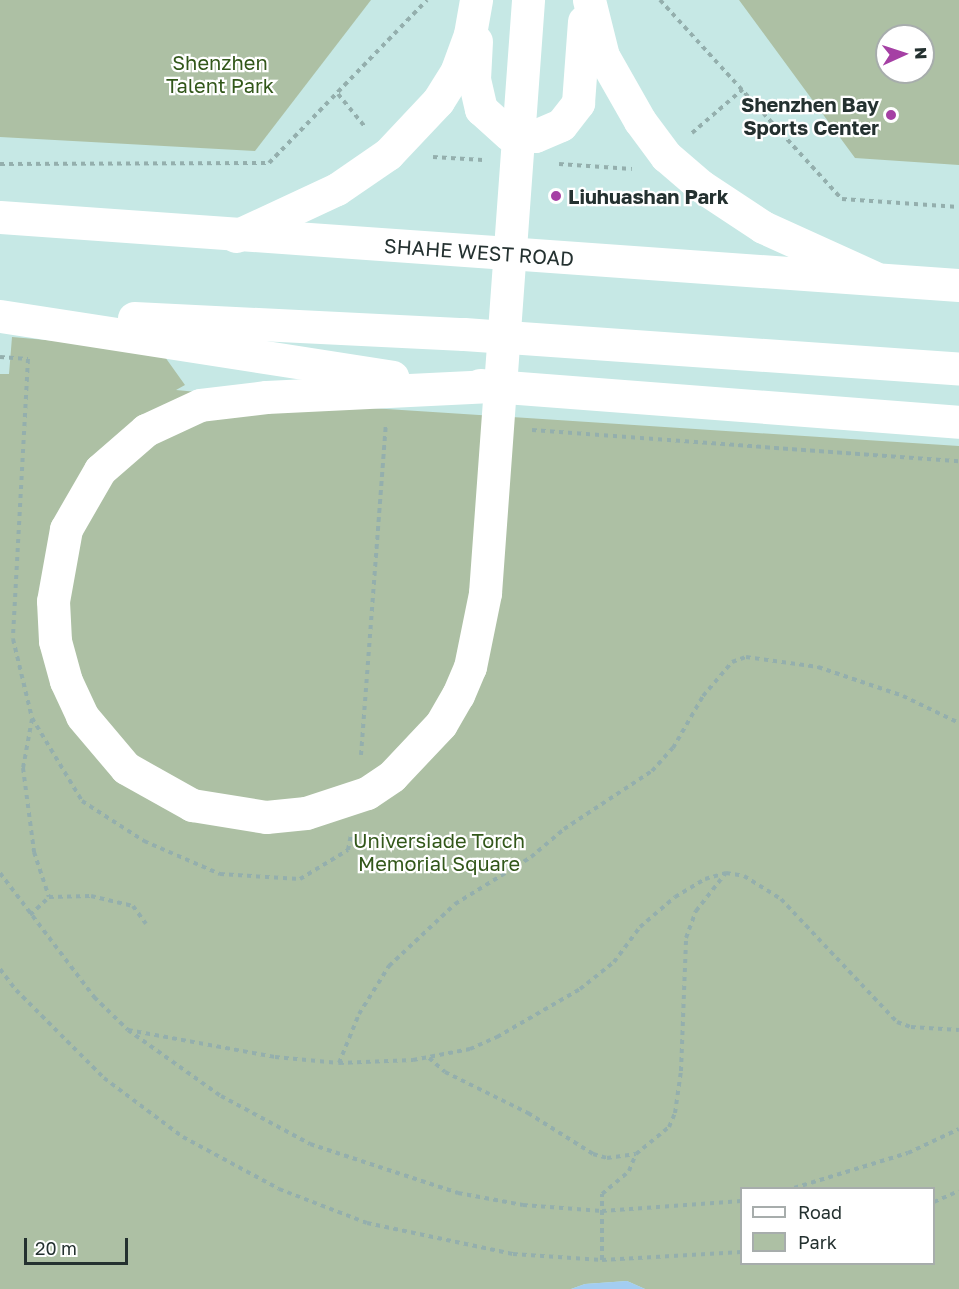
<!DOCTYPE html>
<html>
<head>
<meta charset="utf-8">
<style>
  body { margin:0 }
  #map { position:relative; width:959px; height:1289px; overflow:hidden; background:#c6e8e5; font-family:"Golos Text",sans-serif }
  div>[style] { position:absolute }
  .green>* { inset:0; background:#adc0a4 }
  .water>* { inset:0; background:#a3cdf1 }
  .path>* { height:4px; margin-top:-2px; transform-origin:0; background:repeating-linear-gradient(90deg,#94afad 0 4.5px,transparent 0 9px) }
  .secondary>* { height:33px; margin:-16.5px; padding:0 16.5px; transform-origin:16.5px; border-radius:16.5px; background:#fff }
  .primary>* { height:33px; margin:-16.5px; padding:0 16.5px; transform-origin:16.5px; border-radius:16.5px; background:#fff }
  .dots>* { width:16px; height:16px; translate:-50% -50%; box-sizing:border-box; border:3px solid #fff; border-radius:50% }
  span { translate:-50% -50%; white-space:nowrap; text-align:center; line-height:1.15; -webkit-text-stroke:4.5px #fff; paint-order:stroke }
  .park-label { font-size:20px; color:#32571a }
  .poi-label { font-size:20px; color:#243130; font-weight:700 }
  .right { translate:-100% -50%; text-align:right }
  .left { translate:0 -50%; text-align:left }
  .street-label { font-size:20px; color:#243130 }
  .legend { position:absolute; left:740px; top:1187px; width:195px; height:78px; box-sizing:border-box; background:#fff; border:2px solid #a7adac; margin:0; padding:8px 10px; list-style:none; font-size:18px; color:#243130 }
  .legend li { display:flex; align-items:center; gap:12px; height:30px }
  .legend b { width:30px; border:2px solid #a7adac }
  .north { position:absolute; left:875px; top:24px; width:60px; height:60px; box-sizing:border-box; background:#fff; border:2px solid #a7adac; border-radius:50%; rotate:87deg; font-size:16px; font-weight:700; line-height:24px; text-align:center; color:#243130 }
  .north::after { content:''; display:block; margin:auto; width:21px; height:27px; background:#a540a4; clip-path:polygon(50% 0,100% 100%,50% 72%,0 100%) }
  .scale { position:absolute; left:24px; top:1238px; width:104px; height:27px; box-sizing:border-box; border:3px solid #243130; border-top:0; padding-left:8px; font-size:18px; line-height:21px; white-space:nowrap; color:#243130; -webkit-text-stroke:4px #fff; paint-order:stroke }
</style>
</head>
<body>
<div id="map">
  <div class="green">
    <div style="clip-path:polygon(0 0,371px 0,255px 151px,0 137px)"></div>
    <div style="clip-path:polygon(evenodd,739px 0,959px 0,959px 165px,855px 158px,739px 0,887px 36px,923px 36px,923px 72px,887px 72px,887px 36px)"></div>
    <div style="clip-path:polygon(evenodd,12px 337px,160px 350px,185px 385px,176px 390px,371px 408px,959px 446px,959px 1289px,645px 1289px,627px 1281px,585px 1284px,571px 1289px,0 1289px,0 374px,9px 374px,12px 337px,742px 1188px,934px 1188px,934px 1264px,742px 1264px,742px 1188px)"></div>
  </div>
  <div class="water">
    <div style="clip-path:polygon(627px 1281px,645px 1289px,571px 1289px,585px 1284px)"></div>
  </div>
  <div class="path">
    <div style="left:660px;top:0;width:270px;rotate:47.6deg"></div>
    <div style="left:842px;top:199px;width:117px;rotate:3.9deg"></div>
    <div style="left:338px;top:94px;width:44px;rotate:50.5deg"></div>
    <div style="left:692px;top:133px;width:67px;rotate:-40.8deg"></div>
    <div style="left:433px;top:157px;width:50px;rotate:3.4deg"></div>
    <div style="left:0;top:164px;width:269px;rotate:-0.2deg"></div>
    <div style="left:269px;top:163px;width:227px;rotate:-45.9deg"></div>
    <div style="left:559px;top:164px;width:73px;rotate:3.9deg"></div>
    <div style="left:0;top:357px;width:28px;rotate:4deg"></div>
    <div style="left:28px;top:359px;width:280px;rotate:93.1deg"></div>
    <div style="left:13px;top:639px;width:81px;rotate:76.5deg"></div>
    <div style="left:32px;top:718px;width:97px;rotate:58.9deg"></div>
    <div style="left:82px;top:801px;width:74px;rotate:32.8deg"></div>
    <div style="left:144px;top:841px;width:83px;rotate:23.5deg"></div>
    <div style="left:220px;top:874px;width:80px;rotate:3.6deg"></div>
    <div style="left:300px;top:879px;width:56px;rotate:-31.1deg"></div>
    <div style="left:348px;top:850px;width:16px;rotate:-79deg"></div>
    <div style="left:532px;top:430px;width:428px;rotate:4.2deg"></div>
    <div style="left:32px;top:719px;width:50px;rotate:100.4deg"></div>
    <div style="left:23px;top:768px;width:85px;rotate:82.5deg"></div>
    <div style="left:34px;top:852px;width:47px;rotate:71.6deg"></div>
    <div style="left:361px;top:755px;width:331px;rotate:-85.7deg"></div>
    <div style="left:0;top:873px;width:156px;rotate:52.8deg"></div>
    <div style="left:94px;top:997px;width:47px;rotate:44.1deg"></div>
    <div style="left:128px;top:1030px;width:114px;rotate:35.4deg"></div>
    <div style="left:221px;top:1096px;width:101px;rotate:28.3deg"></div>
    <div style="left:310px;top:1144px;width:156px;rotate:18.3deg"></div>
    <div style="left:458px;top:1193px;width:66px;rotate:10.5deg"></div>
    <div style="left:523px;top:1205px;width:79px;rotate:4.3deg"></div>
    <div style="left:602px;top:1211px;width:140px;rotate:-4.1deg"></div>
    <div style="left:30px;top:915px;width:26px;rotate:-43deg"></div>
    <div style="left:49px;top:897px;width:42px;rotate:-1.4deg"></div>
    <div style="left:91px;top:896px;width:43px;rotate:13.4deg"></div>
    <div style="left:133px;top:906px;width:22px;rotate:54deg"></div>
    <div style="left:0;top:969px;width:26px;rotate:53deg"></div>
    <div style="left:16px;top:990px;width:124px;rotate:45deg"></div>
    <div style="left:104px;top:1078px;width:99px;rotate:36.8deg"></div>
    <div style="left:183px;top:1137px;width:109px;rotate:28.4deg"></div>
    <div style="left:279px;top:1189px;width:94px;rotate:21.1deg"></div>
    <div style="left:367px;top:1223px;width:149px;rotate:12deg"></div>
    <div style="left:513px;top:1254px;width:89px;rotate:3.9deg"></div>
    <div style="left:602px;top:1260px;width:140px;rotate:-3.3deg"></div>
    <div style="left:128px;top:1030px;width:149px;rotate:10.4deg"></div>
    <div style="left:275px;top:1057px;width:64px;rotate:5.4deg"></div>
    <div style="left:339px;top:1063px;width:53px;rotate:-67.8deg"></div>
    <div style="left:359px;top:1014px;width:57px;rotate:-58deg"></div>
    <div style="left:389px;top:966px;width:91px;rotate:-43.2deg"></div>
    <div style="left:455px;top:904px;width:89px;rotate:-31.7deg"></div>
    <div style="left:531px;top:857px;width:43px;rotate:-40.3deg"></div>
    <div style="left:564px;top:829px;width:105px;rotate:-33.4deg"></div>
    <div style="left:652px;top:771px;width:31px;rotate:-48deg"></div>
    <div style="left:673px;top:748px;width:60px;rotate:-60deg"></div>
    <div style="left:703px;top:696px;width:45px;rotate:-49.5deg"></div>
    <div style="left:732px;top:662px;width:15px;rotate:-20deg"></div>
    <div style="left:746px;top:657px;width:73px;rotate:7.9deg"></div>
    <div style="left:818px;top:667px;width:90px;rotate:18.8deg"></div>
    <div style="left:903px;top:696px;width:62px;rotate:25.7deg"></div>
    <div style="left:429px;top:1058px;width:21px;rotate:41deg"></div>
    <div style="left:445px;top:1072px;width:93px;rotate:26.3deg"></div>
    <div style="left:528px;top:1113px;width:77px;rotate:32.2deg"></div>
    <div style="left:593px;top:1154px;width:15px;rotate:16deg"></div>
    <div style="left:607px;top:1158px;width:29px;rotate:-8deg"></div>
    <div style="left:636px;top:1154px;width:43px;rotate:-39.3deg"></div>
    <div style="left:669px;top:1127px;width:15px;rotate:-67deg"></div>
    <div style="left:675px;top:1113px;width:42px;rotate:-81.9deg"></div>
    <div style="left:681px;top:1071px;width:133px;rotate:-87.8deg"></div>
    <div style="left:686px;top:938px;width:29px;rotate:-70deg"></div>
    <div style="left:696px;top:911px;width:47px;rotate:-51.9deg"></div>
    <div style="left:339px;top:1063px;width:74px;rotate:-2.3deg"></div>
    <div style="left:413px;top:1060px;width:58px;rotate:-10.9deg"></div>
    <div style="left:470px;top:1049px;width:30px;rotate:-24deg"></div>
    <div style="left:497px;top:1037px;width:96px;rotate:-30deg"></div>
    <div style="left:580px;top:989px;width:43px;rotate:-38.5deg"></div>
    <div style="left:614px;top:962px;width:44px;rotate:-53.4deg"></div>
    <div style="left:640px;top:927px;width:46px;rotate:-40.6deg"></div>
    <div style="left:675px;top:897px;width:35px;rotate:-31deg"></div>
    <div style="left:705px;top:879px;width:22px;rotate:-16deg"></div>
    <div style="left:726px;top:873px;width:18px;rotate:9deg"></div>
    <div style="left:744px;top:876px;width:44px;rotate:31.9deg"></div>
    <div style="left:781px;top:899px;width:169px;rotate:46.7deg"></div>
    <div style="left:897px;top:1022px;width:15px;rotate:20deg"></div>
    <div style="left:911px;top:1027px;width:48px;rotate:3.6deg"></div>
    <div style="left:794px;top:1188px;width:119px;rotate:-17.1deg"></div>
    <div style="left:908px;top:1153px;width:56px;rotate:-25.2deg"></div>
    <div style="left:934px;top:1202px;width:27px;rotate:-24deg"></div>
    <div style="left:602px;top:1260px;width:66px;rotate:-90deg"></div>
    <div style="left:602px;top:1194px;width:35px;rotate:-40deg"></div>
    <div style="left:629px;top:1171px;width:18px;rotate:-68deg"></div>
  </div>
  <div class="secondary">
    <div style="left:589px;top:0;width:58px;rotate:76deg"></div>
    <div style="left:603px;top:56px;width:75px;rotate:60.4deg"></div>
    <div style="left:640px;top:121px;width:44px;rotate:53.4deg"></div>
    <div style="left:666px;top:156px;width:46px;rotate:40.6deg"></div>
    <div style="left:701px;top:186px;width:74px;rotate:33.5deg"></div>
    <div style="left:763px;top:227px;width:121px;rotate:24.4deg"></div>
    <div style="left:476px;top:41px;width:38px;rotate:93deg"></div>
    <div style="left:474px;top:79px;width:31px;rotate:77deg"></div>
    <div style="left:481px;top:109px;width:38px;rotate:42deg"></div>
    <div style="left:509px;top:134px;width:26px;rotate:4deg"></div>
    <div style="left:535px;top:136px;width:28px;rotate:-23deg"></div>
    <div style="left:561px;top:125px;width:28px;rotate:-52deg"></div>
    <div style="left:578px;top:103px;width:82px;rotate:-85.8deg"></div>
    <div style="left:236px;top:236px;width:111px;rotate:-25deg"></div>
    <div style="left:337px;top:189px;width:62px;rotate:-34.5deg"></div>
    <div style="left:388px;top:154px;width:73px;rotate:-46.7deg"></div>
    <div style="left:438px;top:101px;width:36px;rotate:-58deg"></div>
    <div style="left:457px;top:70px;width:38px;rotate:-70deg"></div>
    <div style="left:470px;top:34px;width:35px;rotate:-80deg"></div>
  </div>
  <div class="primary">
    <div style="left:0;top:217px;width:961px;rotate:4.06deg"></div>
    <div style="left:0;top:316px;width:397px;rotate:8.8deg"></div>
    <div style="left:134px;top:318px;width:330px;rotate:2.8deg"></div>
    <div style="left:464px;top:334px;width:496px;rotate:4deg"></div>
    <div style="left:480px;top:385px;width:480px;rotate:4.4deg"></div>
    <div style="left:491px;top:386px;width:225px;rotate:177.2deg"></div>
    <div style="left:266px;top:397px;width:66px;rotate:173.1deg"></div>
    <div style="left:200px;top:405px;width:60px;rotate:155.2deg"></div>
    <div style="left:146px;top:430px;width:61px;rotate:139deg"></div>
    <div style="left:100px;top:470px;width:68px;rotate:120deg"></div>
    <div style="left:66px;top:529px;width:73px;rotate:100.2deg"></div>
    <div style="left:53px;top:601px;width:40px;rotate:87.1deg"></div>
    <div style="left:55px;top:641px;width:41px;rotate:74.6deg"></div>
    <div style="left:66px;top:681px;width:38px;rotate:65deg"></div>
    <div style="left:82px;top:716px;width:68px;rotate:49.8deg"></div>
    <div style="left:126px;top:768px;width:76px;rotate:29.3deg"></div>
    <div style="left:192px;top:805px;width:75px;rotate:9.2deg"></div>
    <div style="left:266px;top:817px;width:40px;rotate:-5.7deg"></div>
    <div style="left:306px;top:813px;width:64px;rotate:-18.2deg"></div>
    <div style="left:367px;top:793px;width:30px;rotate:-34deg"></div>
    <div style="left:392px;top:776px;width:71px;rotate:-46.7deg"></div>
    <div style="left:441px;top:724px;width:34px;rotate:-60deg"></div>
    <div style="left:458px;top:695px;width:30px;rotate:-67deg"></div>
    <div style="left:470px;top:667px;width:76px;rotate:-78.5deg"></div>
    <div style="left:485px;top:593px;width:595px;rotate:-85.85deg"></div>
  </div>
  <div class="dots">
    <div style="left:891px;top:115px;background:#a540a4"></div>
    <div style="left:556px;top:196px;background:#a540a4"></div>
  </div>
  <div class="park-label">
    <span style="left:220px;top:74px">Shenzhen<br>Talent Park</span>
    <span style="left:439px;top:852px">Universiade Torch<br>Memorial Square</span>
  </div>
  <div class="poi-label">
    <span class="right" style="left:879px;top:116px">Shenzhen Bay<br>Sports Center</span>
    <span class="left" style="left:568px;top:196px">Liuhuashan Park</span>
  </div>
  <div class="street-label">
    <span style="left:479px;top:252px;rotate:4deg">SHAHE WEST ROAD</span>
  </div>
  <ul class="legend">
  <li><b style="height:8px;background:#fff"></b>Road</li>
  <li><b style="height:16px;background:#adc0a4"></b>Park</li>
  </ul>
  <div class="north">N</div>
  <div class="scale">20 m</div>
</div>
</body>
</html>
